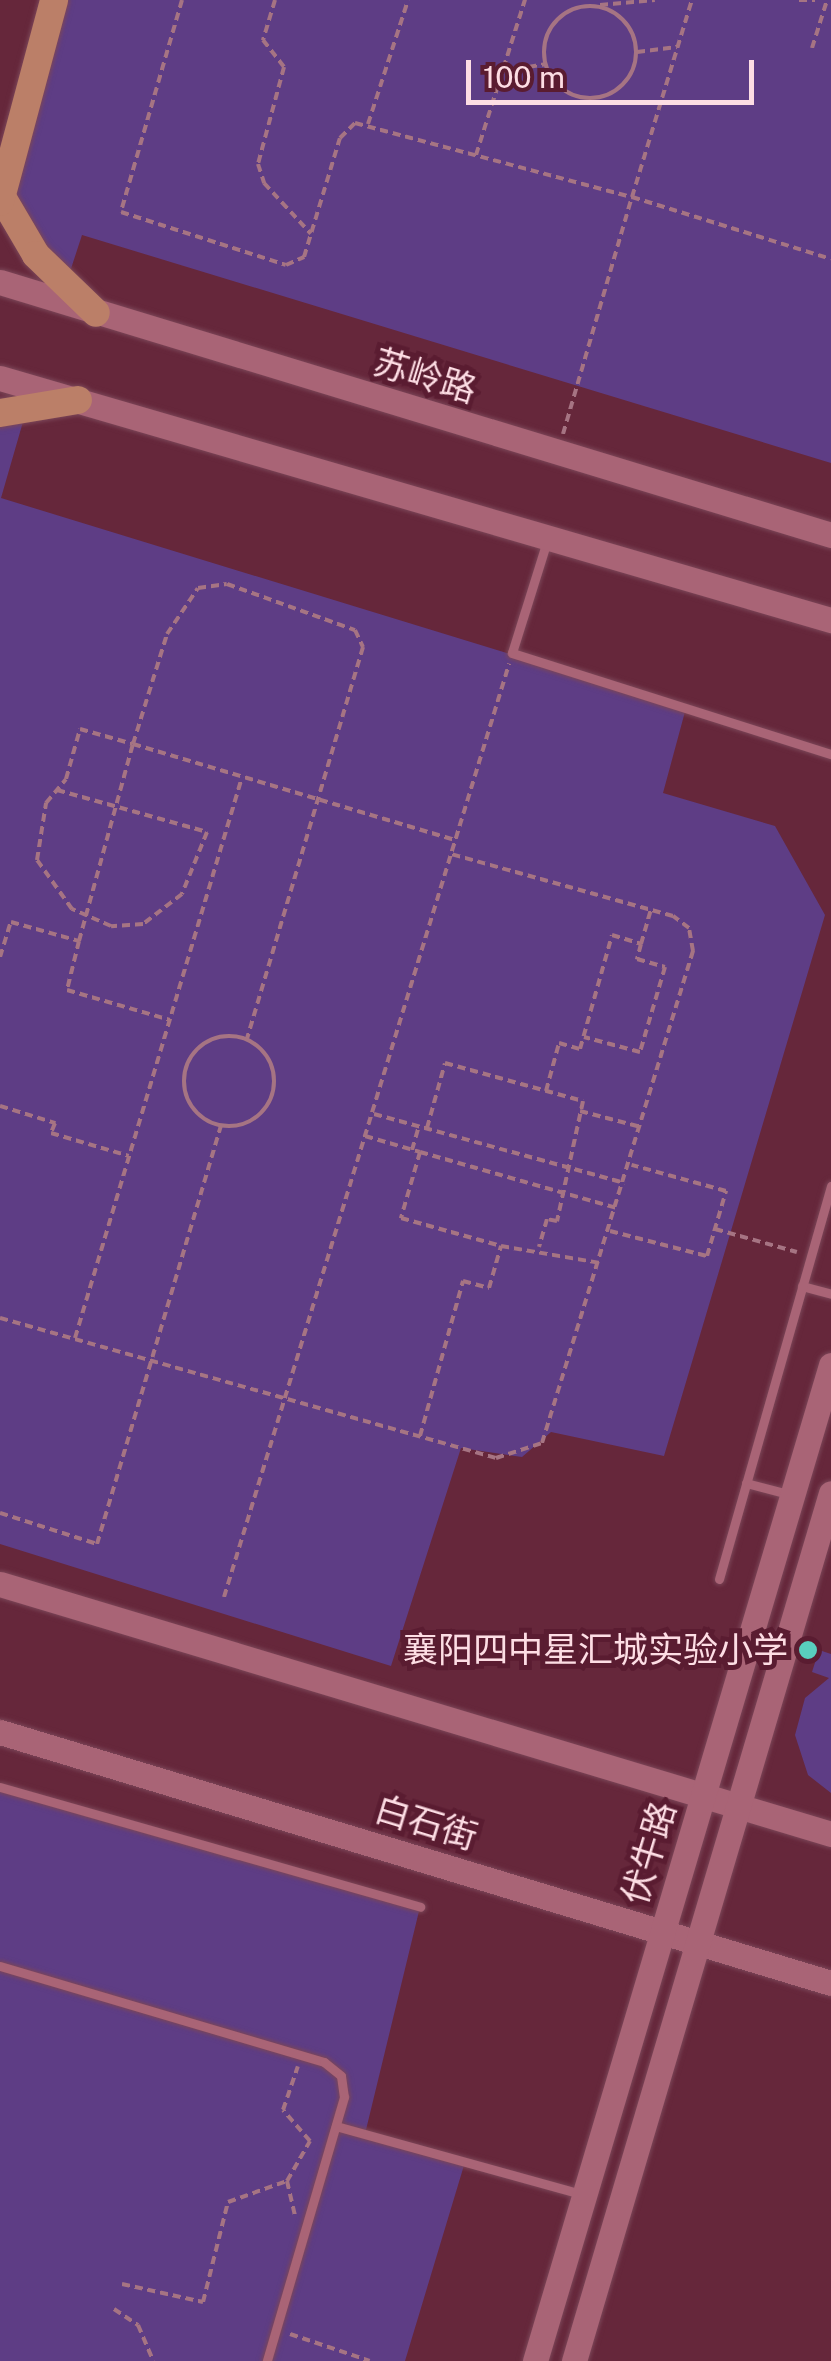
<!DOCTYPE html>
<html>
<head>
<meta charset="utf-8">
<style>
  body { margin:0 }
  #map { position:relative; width:831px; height:2361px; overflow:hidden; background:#66273b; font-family:"Public Sans","Noto Sans SC",sans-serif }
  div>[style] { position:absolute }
  .green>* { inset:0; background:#5e3d85 }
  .path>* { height:4px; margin-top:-2px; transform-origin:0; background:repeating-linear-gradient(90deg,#a67483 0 8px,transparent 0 13px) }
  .path>.ring { margin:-2px; padding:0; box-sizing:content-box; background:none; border:4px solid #a67483; border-radius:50% }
  .roads { filter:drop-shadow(0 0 2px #7b4658) drop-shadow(0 0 2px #7b4658) }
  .lane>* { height:9px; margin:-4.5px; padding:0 4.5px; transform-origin:4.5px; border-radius:4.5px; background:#a96476 }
  .secondary>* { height:25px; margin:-12.5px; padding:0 12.5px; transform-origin:12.5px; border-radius:12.5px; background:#a96476 }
  .primary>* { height:28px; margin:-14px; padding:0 14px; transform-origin:14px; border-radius:14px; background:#bb7f68 }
  .dots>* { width:28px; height:28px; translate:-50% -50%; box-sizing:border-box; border:5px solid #5a1c31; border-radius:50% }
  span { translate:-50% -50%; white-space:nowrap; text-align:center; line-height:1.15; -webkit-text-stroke:10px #5a1c31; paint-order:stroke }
  .street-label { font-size:35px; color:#fddde4 }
  .poi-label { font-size:35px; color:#fddde4 }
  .right { translate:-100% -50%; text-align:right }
  .scale { position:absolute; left:466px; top:60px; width:288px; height:45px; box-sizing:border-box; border:5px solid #fddde4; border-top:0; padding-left:12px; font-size:30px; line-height:35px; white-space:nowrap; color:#fddde4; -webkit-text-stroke:8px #5a1c31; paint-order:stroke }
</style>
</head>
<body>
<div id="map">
  <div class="green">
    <div style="clip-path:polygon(54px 0,831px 0,831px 463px,82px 235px,66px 284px,2px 197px)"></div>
    <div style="clip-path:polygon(27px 408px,1px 498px,686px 708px,663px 793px,775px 826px,825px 915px,664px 1456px,551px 1432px,522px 1457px,461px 1448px,391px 1666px,0 1544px,0 413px)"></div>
    <div style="clip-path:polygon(819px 1650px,831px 1654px,831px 1793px,808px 1775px,795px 1735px,805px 1698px,829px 1678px,812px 1672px)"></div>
    <div style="clip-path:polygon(0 1788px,420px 1907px,365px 2134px,465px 2162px,405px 2361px,0 2361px)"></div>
  </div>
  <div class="path">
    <div style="left:182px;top:0;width:221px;rotate:106.1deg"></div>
    <div style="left:121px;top:212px;width:173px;rotate:17.8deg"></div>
    <div style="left:286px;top:265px;width:20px;rotate:-24deg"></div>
    <div style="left:304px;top:257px;width:124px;rotate:-73.2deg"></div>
    <div style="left:340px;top:138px;width:21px;rotate:-45deg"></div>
    <div style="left:355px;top:123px;width:287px;rotate:15deg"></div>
    <div style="left:632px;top:197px;width:206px;rotate:-73.1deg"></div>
    <div style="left:275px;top:0;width:42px;rotate:106.7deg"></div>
    <div style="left:263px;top:40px;width:34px;rotate:52deg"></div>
    <div style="left:284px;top:67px;width:100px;rotate:105deg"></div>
    <div style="left:258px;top:164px;width:20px;rotate:72deg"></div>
    <div style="left:264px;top:183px;width:69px;rotate:47.3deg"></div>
    <div style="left:799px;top:0;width:16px"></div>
    <div style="left:600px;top:5px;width:55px;rotate:-5.2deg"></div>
    <div class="ring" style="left:544px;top:6px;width:88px;height:88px"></div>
    <div style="left:812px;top:48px;width:50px;rotate:-72.6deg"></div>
    <div style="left:637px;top:52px;width:40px;rotate:-7.1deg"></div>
    <div style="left:503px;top:71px;width:44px;rotate:-9.2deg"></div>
    <div style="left:368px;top:124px;width:130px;rotate:-72.1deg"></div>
    <div style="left:476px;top:155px;width:163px;rotate:-72.5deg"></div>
    <div style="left:563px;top:434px;width:247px;rotate:-73.8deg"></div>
    <div style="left:632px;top:197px;width:208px;rotate:17.3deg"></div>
    <div style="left:57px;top:790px;width:156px;rotate:15.6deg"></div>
    <div style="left:207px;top:832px;width:67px;rotate:112deg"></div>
    <div style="left:182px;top:894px;width:49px;rotate:142.4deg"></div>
    <div style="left:143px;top:924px;width:32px;rotate:176deg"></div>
    <div style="left:111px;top:926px;width:43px;rotate:-156.4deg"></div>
    <div style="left:72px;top:909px;width:60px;rotate:-125.5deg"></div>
    <div style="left:37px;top:860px;width:58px;rotate:-81deg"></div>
    <div style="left:46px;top:803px;width:31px;rotate:-50deg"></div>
    <div style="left:66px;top:779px;width:52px;rotate:-74.4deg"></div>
    <div style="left:80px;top:729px;width:55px;rotate:15.8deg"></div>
    <div style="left:133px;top:744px;width:115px;rotate:-72.8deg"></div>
    <div style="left:167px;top:634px;width:55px;rotate:-56deg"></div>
    <div style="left:198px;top:588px;width:29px;rotate:-8deg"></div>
    <div style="left:227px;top:584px;width:136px;rotate:19.8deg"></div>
    <div style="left:355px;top:630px;width:19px;rotate:65deg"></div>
    <div style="left:363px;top:647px;width:409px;rotate:106.5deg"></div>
    <div style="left:79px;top:941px;width:50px;rotate:103.8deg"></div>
    <div style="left:67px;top:990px;width:107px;rotate:16.2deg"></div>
    <div style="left:641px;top:944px;width:35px;rotate:-74deg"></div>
    <div style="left:0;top:957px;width:37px;rotate:-73deg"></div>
    <div style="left:11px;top:922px;width:71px;rotate:15.6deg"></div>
    <div style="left:79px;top:941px;width:204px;rotate:-74.7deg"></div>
    <div style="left:133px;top:744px;width:336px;rotate:16.6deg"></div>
    <div class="ring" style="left:184px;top:1036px;width:86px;height:86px"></div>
    <div style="left:546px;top:1091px;width:50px;rotate:-74.8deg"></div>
    <div style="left:559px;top:1043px;width:22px;rotate:16deg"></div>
    <div style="left:580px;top:1049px;width:118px;rotate:-74.3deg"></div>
    <div style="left:612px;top:935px;width:30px;rotate:17deg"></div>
    <div style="left:641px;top:944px;width:16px;rotate:105deg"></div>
    <div style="left:637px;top:959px;width:29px;rotate:16deg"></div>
    <div style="left:665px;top:967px;width:89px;rotate:106.4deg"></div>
    <div style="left:640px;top:1052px;width:58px;rotate:-165deg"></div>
    <div style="left:0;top:1106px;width:58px;rotate:17.2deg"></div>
    <div style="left:55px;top:1123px;width:11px;rotate:112deg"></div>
    <div style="left:51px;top:1133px;width:81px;rotate:16.4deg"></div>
    <div style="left:580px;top:1111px;width:63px;rotate:14.7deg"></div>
    <div style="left:374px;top:1114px;width:260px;rotate:15.4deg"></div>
    <div style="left:427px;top:1128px;width:67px;rotate:-74.5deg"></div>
    <div style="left:445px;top:1063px;width:143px;rotate:15.4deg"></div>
    <div style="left:583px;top:1101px;width:123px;rotate:102.2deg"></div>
    <div style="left:557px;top:1221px;width:10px;rotate:-169deg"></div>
    <div style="left:547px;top:1219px;width:29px;rotate:106deg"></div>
    <div style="left:365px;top:1136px;width:57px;rotate:16.2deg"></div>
    <div style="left:420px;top:1152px;width:69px;rotate:106.1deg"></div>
    <div style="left:401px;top:1218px;width:104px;rotate:15.6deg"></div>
    <div style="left:412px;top:1150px;width:25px;rotate:-74deg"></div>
    <div style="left:420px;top:1152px;width:205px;rotate:15.9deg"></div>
    <div style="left:715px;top:1229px;width:85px;rotate:15.7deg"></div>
    <div style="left:610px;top:1231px;width:100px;rotate:14.5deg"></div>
    <div style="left:707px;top:1256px;width:68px;rotate:-73.7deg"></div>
    <div style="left:726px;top:1191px;width:98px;rotate:-164.5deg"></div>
    <div style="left:0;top:1318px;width:515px;rotate:15.76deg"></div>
    <div style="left:496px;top:1458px;width:48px;rotate:-18.1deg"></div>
    <div style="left:542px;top:1443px;width:515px;rotate:-72.94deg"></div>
    <div style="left:693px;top:951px;width:23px;rotate:-100deg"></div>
    <div style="left:689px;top:928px;width:20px;rotate:-143deg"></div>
    <div style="left:673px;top:916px;width:230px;rotate:-164.4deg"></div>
    <div style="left:75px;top:1338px;width:585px;rotate:-73.42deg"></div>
    <div style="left:420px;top:1436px;width:161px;rotate:-74.5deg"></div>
    <div style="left:463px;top:1281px;width:27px;rotate:15deg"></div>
    <div style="left:489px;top:1288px;width:44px;rotate:-74.1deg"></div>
    <div style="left:501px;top:1246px;width:100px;rotate:9.7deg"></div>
    <div style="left:0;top:1513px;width:102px;rotate:17.7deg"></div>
    <div style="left:97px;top:1544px;width:436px;rotate:-73.5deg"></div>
    <div style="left:224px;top:1597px;width:976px;rotate:-73.01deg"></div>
    <div style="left:287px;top:2181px;width:36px;rotate:77deg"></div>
    <div style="left:122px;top:2284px;width:83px;rotate:12.5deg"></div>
    <div style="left:203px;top:2302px;width:103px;rotate:-76deg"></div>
    <div style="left:228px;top:2202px;width:63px;rotate:-19.6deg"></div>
    <div style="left:287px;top:2181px;width:46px;rotate:-60.1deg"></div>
    <div style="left:310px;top:2141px;width:41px;rotate:-131.1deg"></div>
    <div style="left:283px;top:2110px;width:46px;rotate:-71.2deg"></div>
    <div style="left:114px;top:2309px;width:29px;rotate:34deg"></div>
    <div style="left:138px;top:2325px;width:39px;rotate:67deg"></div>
    <div style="left:290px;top:2334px;width:84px;rotate:18.6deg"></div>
  </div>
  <div class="roads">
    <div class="lane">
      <div style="left:547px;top:541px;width:117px;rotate:107.4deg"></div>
      <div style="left:512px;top:653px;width:335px;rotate:17.6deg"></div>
      <div style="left:802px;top:1286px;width:30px;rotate:15deg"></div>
      <div style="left:746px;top:1483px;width:48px;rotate:14.6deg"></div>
      <div style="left:719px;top:1579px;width:409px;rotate:-74.1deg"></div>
      <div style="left:0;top:1787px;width:437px;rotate:15.9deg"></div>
      <div style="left:0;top:1966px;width:338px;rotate:16.5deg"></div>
      <div style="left:324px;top:2062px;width:22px;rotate:39deg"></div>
      <div style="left:341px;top:2076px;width:21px;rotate:82deg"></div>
      <div style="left:344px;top:2097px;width:275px;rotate:106.3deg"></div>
      <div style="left:336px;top:2126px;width:255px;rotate:15.5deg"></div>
    </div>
    <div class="secondary">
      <div style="left:0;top:282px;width:869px;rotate:16.93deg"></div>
      <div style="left:0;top:378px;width:866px;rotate:16.24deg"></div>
      <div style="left:0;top:1584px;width:868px;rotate:16.74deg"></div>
      <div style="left:0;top:1732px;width:868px;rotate:16.81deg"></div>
      <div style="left:535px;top:2361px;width:1039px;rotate:-73.45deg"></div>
      <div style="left:574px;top:2361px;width:905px;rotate:-73.51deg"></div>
    </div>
    <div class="primary">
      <div style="left:2px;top:197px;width:67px;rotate:59.6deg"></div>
      <div style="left:36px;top:255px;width:83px;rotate:44deg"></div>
      <div style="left:0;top:202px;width:209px;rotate:-75deg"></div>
      <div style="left:0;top:413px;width:79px;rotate:-9.5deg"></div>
    </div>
  </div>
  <div class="dots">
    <div style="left:808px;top:1650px;background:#59cebe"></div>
  </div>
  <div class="street-label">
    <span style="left:425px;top:376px;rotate:17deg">苏岭路</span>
    <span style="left:426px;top:1823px;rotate:17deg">白石街</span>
    <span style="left:649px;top:1853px;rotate:-73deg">伏牛路</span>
  </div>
  <div class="poi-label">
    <span class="right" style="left:788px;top:1650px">襄阳四中星汇城实验小学</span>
  </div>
  <div class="scale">100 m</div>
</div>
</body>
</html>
